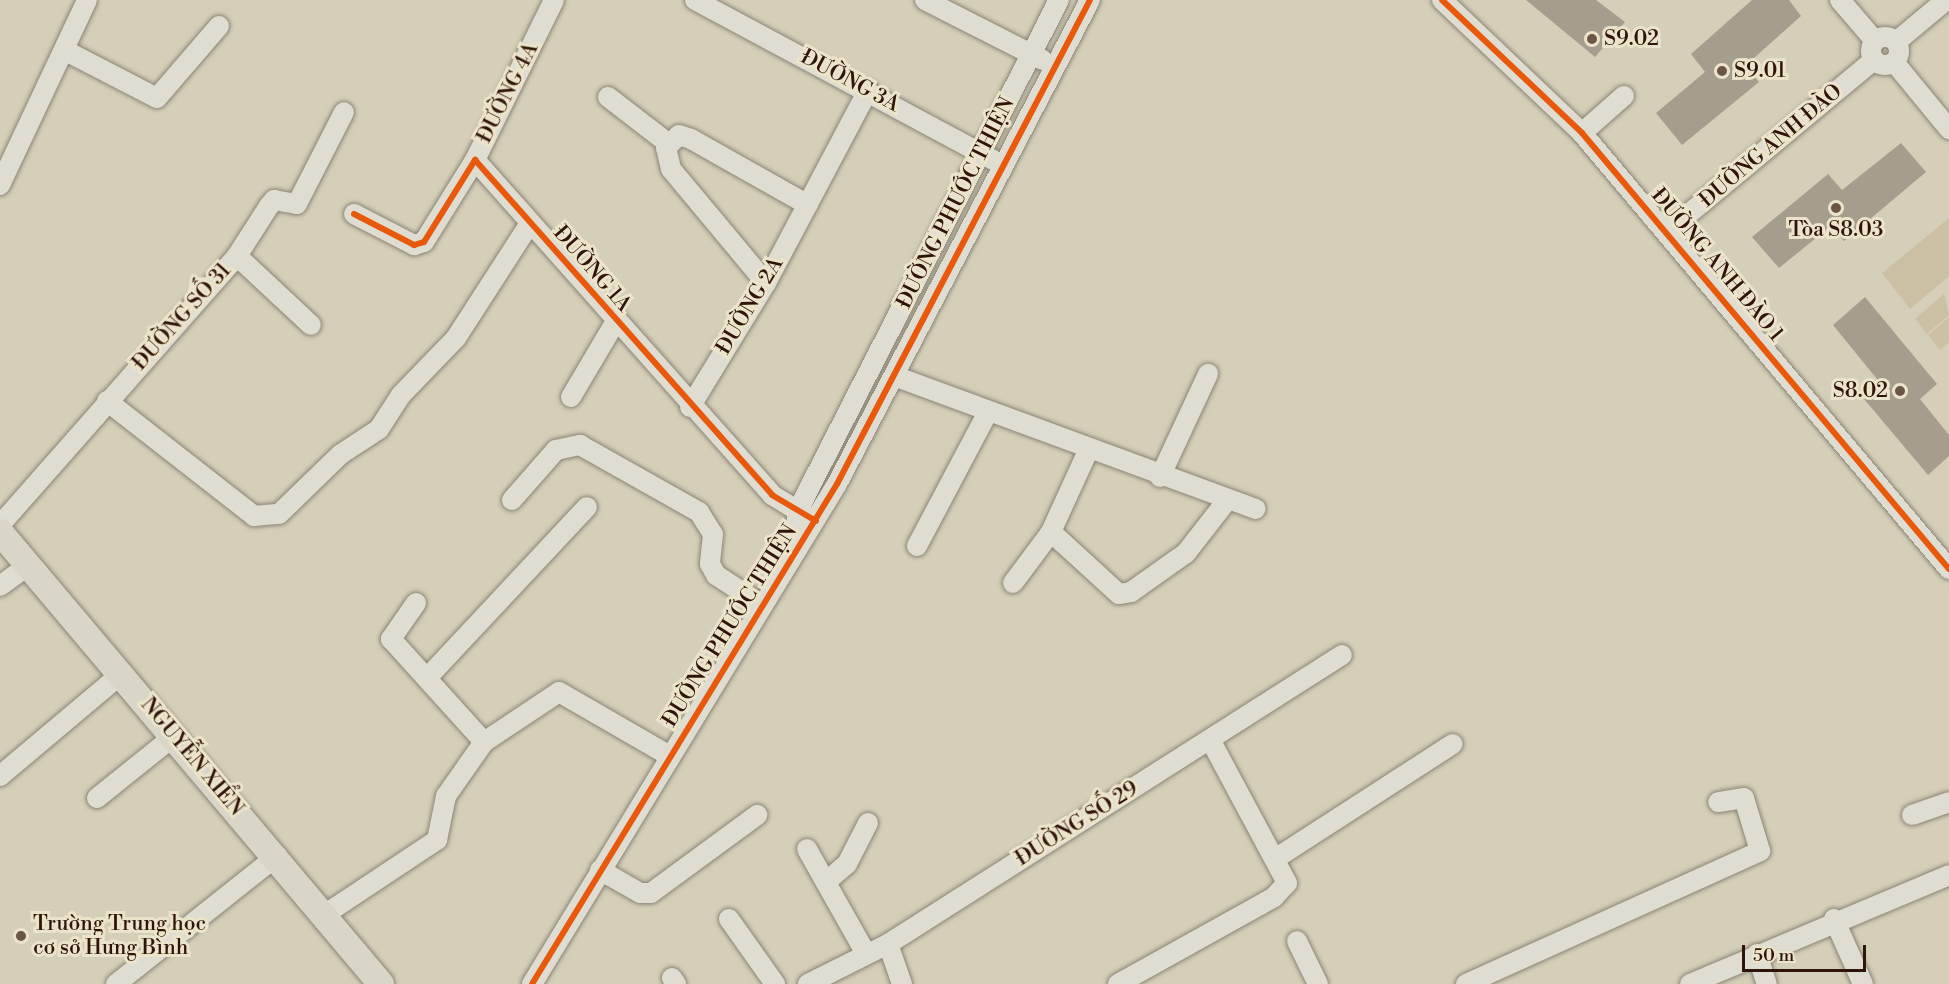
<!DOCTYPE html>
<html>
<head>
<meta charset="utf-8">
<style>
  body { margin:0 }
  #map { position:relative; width:1949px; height:984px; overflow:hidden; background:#d5cfb9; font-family:"Libre Bodoni",serif }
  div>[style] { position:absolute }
  .green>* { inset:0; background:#cbc0a3 }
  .building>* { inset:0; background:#a59e8f }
  .roads { filter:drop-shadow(0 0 2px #8b8476) drop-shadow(0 0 2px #8b8476) }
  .minor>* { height:20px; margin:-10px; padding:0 10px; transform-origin:10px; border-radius:10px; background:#dfdcd1 }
  .minor>.ring { margin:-10px; padding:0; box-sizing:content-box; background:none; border:20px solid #dfdcd1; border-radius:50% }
  .major>* { height:26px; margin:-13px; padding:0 13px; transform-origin:13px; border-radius:13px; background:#d9d6c9 }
  .cycleway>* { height:6px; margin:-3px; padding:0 3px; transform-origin:3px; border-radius:3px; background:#e8590c }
  .dots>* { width:16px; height:16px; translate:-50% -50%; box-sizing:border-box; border:3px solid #ece4ca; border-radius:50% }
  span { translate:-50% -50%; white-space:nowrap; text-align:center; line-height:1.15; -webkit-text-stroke:6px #ece4ca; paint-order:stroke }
  .poi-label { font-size:21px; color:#2f1509 }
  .left { translate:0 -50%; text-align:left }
  .right { translate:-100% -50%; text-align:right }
  .street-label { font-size:21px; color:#2f1509 }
  .scale { position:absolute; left:1742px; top:945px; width:124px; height:27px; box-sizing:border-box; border:3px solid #2f1509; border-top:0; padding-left:8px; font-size:18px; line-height:21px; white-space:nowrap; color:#2f1509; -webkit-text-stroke:4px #ece4ca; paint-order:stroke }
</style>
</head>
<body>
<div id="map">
  <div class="green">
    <div style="clip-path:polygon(1949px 218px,1949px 276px,1910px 309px,1882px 273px)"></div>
    <div style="clip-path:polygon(1944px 294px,1949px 315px,1927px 334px,1915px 319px)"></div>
    <div style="clip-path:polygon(1949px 317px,1949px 342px,1940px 350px,1928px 335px)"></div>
  </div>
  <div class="building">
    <div style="clip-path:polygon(1526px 0,1596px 0,1625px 22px,1595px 57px)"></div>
    <div style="clip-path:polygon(1752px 0,1789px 0,1801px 16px,1745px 66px,1759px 82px,1682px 145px,1656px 113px,1705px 72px,1691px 54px)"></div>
    <div style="clip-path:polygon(1901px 143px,1926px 172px,1844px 241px,1831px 226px,1779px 268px,1752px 237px,1828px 174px,1842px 190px)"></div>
    <div style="clip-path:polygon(1865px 297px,1937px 384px,1920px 399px,1949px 435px,1949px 456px,1928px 475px,1864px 399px,1881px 384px,1833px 325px)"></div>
  </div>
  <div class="roads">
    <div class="minor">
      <div style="left:695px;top:0;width:338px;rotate:28.2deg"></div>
      <div style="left:925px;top:0;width:132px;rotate:27deg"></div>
      <div style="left:1442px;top:0;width:193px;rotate:43.5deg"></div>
      <div style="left:1582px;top:133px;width:570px;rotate:49.91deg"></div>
      <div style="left:1840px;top:0;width:54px;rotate:49.5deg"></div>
      <div class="ring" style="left:1871px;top:37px;width:8px;height:8px"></div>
      <div style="left:1896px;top:42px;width:65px;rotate:-40deg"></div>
      <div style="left:66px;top:51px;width:102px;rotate:27.3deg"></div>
      <div style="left:157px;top:98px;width:95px;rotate:-49.3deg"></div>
      <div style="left:1894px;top:62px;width:87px;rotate:50.6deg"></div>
      <div style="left:608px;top:97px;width:77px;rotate:37.6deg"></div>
      <div style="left:1582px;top:133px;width:56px;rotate:-41.4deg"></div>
      <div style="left:475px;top:160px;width:448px;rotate:48.4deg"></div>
      <div style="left:772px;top:495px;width:42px;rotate:31.4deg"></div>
      <div style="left:0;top:185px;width:204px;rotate:-64.8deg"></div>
      <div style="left:354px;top:214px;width:68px;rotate:27.3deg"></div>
      <div style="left:414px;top:245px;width:10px;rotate:-17deg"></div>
      <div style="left:424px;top:242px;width:97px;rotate:-58.1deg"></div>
      <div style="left:475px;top:160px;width:178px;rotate:-63.7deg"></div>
      <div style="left:1668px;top:231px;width:268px;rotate:-39.7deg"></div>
      <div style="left:237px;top:256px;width:101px;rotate:43deg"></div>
      <div style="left:766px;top:283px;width:148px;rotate:-129.8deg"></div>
      <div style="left:671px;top:169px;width:22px;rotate:-103deg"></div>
      <div style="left:666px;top:148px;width:18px;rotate:-45deg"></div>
      <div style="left:679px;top:135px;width:13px;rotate:18deg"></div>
      <div style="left:691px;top:139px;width:134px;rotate:29.4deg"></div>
      <div style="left:897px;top:377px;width:382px;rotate:20.2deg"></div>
      <div style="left:571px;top:397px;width:88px;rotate:-59.4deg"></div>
      <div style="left:107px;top:401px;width:187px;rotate:38deg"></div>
      <div style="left:254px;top:516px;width:25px;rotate:-5deg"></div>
      <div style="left:279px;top:514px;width:86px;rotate:-44.1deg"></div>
      <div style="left:341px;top:454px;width:45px;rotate:-33.3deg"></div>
      <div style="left:379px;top:429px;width:40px;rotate:-57.1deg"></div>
      <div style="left:401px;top:395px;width:79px;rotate:-46deg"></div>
      <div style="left:456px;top:338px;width:137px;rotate:-57.2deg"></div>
      <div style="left:690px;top:407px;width:145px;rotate:-58.5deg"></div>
      <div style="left:766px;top:283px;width:218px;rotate:-62.1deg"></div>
      <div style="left:1088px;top:451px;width:89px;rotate:114.6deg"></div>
      <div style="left:1051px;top:532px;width:92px;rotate:42.4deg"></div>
      <div style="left:1119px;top:594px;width:12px;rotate:-9deg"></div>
      <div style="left:1131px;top:592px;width:67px;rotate:-35.3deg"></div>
      <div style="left:1186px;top:553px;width:68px;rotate:-52.1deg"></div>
      <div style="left:1160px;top:477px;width:114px;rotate:-65deg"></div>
      <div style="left:512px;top:500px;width:67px;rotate:-48.7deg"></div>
      <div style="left:556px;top:450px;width:25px;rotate:-12deg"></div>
      <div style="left:580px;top:445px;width:137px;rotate:29.4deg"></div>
      <div style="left:699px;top:512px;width:26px;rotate:58deg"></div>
      <div style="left:713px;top:534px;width:30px;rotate:96deg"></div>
      <div style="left:710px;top:564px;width:13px;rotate:61deg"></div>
      <div style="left:716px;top:575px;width:55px;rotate:33.1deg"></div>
      <div style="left:0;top:525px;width:359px;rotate:-48.6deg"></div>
      <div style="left:237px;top:256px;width:59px;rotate:-57.4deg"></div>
      <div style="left:269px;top:206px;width:8px;rotate:-50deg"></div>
      <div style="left:274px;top:200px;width:23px;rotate:10deg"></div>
      <div style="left:297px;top:204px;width:103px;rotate:-62.9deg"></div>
      <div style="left:917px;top:546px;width:152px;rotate:-62.1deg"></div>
      <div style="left:793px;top:551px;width:41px;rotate:-83deg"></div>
      <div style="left:798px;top:510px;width:573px;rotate:-62.9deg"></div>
      <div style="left:1013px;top:583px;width:64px;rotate:-53.3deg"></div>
      <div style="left:0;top:586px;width:36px;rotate:-36deg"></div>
      <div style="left:416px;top:603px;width:44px;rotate:124.8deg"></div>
      <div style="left:391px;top:639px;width:139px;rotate:47.9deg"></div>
      <div style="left:484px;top:742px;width:90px;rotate:-33.7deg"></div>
      <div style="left:559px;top:692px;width:126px;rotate:30deg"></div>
      <div style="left:427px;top:678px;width:234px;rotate:-46.9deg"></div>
      <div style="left:0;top:776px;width:158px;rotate:-40.1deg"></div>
      <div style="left:97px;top:798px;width:99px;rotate:-38.8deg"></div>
      <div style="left:1912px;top:815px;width:39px;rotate:-19deg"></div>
      <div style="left:807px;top:849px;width:118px;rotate:60.6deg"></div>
      <div style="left:1278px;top:857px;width:208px;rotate:-32.9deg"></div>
      <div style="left:600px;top:870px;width:46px;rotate:29.9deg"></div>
      <div style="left:640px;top:893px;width:11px"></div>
      <div style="left:651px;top:893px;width:132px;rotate:-36.3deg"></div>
      <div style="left:826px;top:882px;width:28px;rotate:-41deg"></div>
      <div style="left:847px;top:864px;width:46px;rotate:-62.9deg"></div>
      <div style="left:324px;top:915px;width:136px;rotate:-33.6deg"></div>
      <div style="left:437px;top:840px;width:45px;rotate:-78.4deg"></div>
      <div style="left:446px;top:796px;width:66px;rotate:-54.9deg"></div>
      <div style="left:729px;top:919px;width:80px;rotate:54.7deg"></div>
      <div style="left:1834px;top:919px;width:71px;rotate:66deg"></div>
      <div style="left:1297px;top:941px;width:48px;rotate:64deg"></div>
      <div style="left:888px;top:944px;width:42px;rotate:70.7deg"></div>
      <div style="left:1757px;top:954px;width:32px;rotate:72deg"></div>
      <div style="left:672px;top:978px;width:7px;rotate:56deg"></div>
      <div style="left:116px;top:984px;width:206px;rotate:-38.5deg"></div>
      <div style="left:532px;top:984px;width:586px;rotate:-58.62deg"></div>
      <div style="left:837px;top:484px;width:546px;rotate:-62.4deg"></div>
      <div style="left:808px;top:984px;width:89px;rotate:-26.6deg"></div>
      <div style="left:888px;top:944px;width:538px;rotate:-32.48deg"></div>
      <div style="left:1118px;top:984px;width:179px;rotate:-29.1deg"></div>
      <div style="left:1274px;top:897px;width:19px;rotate:-47deg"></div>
      <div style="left:1287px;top:883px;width:161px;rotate:-118.2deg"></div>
      <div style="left:1466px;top:984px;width:323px;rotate:-24.3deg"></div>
      <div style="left:1760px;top:851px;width:55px;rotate:-106.8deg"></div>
      <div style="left:1744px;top:798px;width:26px;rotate:171deg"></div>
      <div style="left:1690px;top:984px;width:281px;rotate:-22.8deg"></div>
    </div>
    <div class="major">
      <div style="left:0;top:532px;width:591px;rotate:49.87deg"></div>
    </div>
  </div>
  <div class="cycleway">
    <div style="left:1442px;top:0;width:193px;rotate:43.5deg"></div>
    <div style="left:1582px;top:133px;width:570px;rotate:49.91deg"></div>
    <div style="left:354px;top:214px;width:68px;rotate:27.3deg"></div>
    <div style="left:414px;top:245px;width:10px;rotate:-17deg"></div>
    <div style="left:424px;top:242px;width:97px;rotate:-58.1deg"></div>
    <div style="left:475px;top:160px;width:448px;rotate:48.4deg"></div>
    <div style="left:772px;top:495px;width:51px;rotate:30.6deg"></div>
    <div style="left:532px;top:984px;width:586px;rotate:-58.62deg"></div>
    <div style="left:837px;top:484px;width:546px;rotate:-62.4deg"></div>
  </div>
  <div class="dots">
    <div style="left:1592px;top:39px;background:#695647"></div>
    <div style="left:1722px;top:71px;background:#695647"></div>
    <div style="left:1836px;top:208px;background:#695647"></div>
    <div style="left:1900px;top:391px;background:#695647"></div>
    <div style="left:21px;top:936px;background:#695647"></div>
  </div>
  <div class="poi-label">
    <span class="left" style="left:1604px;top:39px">S9.02</span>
    <span class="left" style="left:1734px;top:71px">S9.01</span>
    <span style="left:1836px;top:230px">Tòa S8.03</span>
    <span class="right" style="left:1888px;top:391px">S8.02</span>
    <span class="left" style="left:33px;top:936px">Trường Trung học<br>cơ sở Hưng Bình</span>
  </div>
  <div class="street-label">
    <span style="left:850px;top:81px;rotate:28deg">ĐƯỜNG 3A</span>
    <span style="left:508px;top:93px;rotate:-63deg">ĐƯỜNG 4A</span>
    <span style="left:1771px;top:146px;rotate:-40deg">ĐƯỜNG ANH ĐÀO</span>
    <span style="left:956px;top:203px;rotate:-63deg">ĐƯỜNG PHƯỚC THIỆN</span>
    <span style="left:1717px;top:265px;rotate:50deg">ĐƯỜNG ANH ĐÀO 1</span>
    <span style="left:592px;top:269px;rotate:49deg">ĐƯỜNG 1A</span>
    <span style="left:750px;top:306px;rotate:-59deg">ĐƯỜNG 2A</span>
    <span style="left:182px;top:317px;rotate:-48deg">ĐƯỜNG SỐ 31</span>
    <span style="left:730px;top:626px;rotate:-58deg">ĐƯỜNG PHƯỚC THIỆN</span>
    <span style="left:192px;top:757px;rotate:50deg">NGUYỄN XIỂN</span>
    <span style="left:1077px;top:824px;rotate:-32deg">ĐƯỜNG SỐ 29</span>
  </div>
  <div class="scale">50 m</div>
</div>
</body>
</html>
